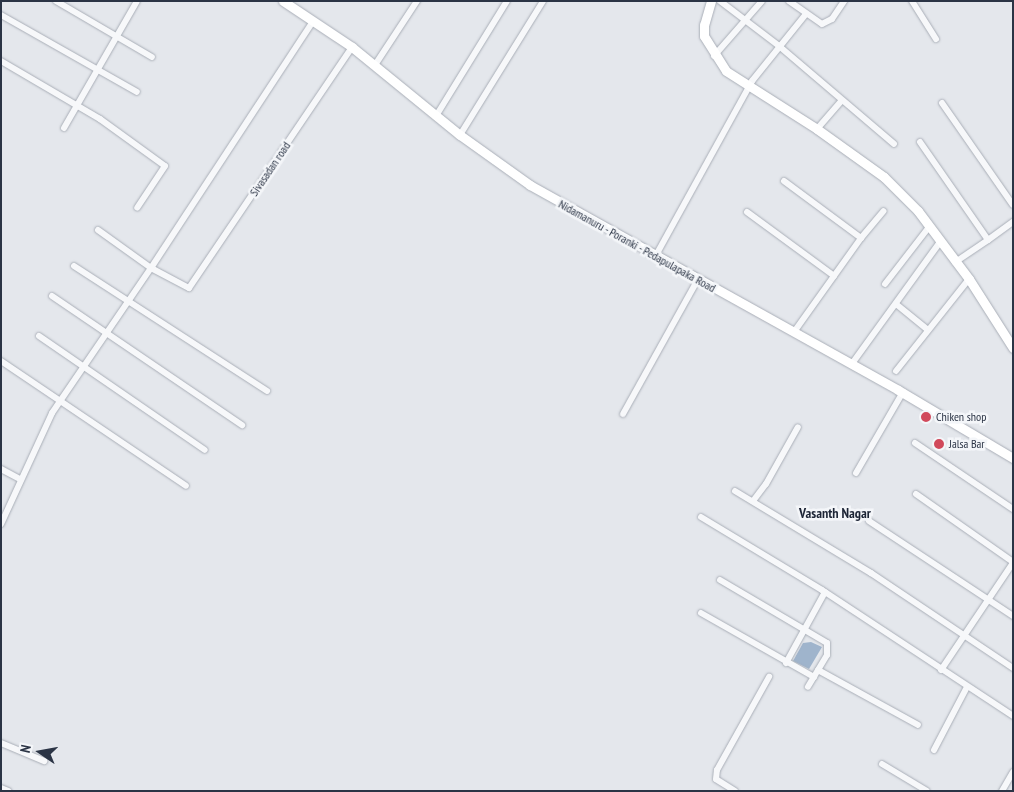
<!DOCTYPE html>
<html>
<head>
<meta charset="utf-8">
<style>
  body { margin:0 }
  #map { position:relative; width:1014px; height:792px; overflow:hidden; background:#e4e7ec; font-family:"PT Sans Narrow",sans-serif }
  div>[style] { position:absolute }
  .water>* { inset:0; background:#9fb4cc }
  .roads { filter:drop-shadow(0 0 1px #a9aeb7) drop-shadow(0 0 1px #a9aeb7) }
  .street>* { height:6px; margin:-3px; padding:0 3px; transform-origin:3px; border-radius:3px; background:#f7f8fa }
  .secondary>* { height:9px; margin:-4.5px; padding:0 4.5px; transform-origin:4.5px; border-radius:4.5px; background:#fff }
  .dots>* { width:14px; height:14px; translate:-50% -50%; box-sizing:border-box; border:2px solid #f4f6f9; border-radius:50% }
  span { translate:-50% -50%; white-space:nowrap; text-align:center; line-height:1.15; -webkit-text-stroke:5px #f4f6f9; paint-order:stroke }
  .street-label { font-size:12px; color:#2b3445 }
  .poi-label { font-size:12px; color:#2b3445 }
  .left { translate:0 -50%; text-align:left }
  .neighbourhood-label { font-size:14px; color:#1d2536; font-weight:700 }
  .frame { position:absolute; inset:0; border:2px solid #2b3445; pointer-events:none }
  .north { position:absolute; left:15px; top:727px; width:50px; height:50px; -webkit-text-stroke:4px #f4f6f9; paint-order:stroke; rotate:282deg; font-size:14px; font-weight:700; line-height:20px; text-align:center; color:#2b3445 }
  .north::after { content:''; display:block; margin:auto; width:18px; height:22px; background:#2b3445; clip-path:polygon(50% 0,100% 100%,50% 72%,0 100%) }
</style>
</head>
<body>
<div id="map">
  <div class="water">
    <div style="clip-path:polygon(811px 642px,822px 647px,809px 669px,793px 661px,803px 643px)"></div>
  </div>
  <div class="roads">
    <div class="street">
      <div style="left:56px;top:1px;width:111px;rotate:30.3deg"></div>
      <div style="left:720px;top:1px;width:74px;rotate:37.3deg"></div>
      <div style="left:779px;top:46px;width:151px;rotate:40.4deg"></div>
      <div style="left:789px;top:1px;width:40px;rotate:34.9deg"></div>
      <div style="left:822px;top:24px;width:11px;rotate:-27deg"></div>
      <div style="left:832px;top:19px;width:22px;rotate:-56deg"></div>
      <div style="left:912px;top:1px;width:45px;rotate:57.7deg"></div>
      <div style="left:1px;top:15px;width:156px;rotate:29.5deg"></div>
      <div style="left:714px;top:56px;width:73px;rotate:-48.9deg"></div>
      <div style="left:1px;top:61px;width:115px;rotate:30.4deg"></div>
      <div style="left:100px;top:119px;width:80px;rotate:35.9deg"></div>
      <div style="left:165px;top:166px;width:50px;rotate:123.7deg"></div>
      <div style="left:375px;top:65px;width:77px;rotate:-56.7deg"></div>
      <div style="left:942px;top:103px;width:124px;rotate:55.2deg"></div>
      <div style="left:436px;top:116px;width:135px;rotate:-58.3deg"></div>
      <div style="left:64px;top:128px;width:146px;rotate:-60.1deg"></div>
      <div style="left:817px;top:129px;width:37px;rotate:-49deg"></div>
      <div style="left:460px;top:135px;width:158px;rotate:-58.2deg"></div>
      <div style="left:920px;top:142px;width:119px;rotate:55.2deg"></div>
      <div style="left:988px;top:240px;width:40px;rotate:146deg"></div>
      <div style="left:784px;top:181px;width:96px;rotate:36.5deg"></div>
      <div style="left:747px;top:212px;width:108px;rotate:36.3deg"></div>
      <div style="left:98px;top:230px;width:65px;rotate:35.6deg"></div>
      <div style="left:151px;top:268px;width:43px;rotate:27.8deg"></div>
      <div style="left:189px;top:288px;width:291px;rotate:-55.9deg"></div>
      <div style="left:988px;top:240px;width:31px;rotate:-36deg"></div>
      <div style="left:655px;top:257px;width:201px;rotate:-61.1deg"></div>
      <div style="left:752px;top:81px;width:85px;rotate:-51.2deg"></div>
      <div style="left:74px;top:266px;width:230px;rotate:32.9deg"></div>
      <div style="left:885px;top:284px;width:72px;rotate:-52.3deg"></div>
      <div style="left:52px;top:296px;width:230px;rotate:34.2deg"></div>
      <div style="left:896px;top:304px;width:41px;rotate:39.1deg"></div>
      <div style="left:794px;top:332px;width:115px;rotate:-54.5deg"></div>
      <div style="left:861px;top:238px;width:35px;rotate:-50deg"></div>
      <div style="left:39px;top:336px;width:201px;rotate:34.5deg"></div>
      <div style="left:1px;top:361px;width:223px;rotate:34deg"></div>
      <div style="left:851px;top:365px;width:152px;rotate:-54.1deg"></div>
      <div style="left:896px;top:371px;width:117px;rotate:-51.6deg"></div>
      <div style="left:623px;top:414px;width:154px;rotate:-60.9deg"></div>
      <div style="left:915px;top:443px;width:118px;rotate:34deg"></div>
      <div style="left:1px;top:469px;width:21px;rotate:28deg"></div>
      <div style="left:856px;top:473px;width:94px;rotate:-59.9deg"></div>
      <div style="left:735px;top:491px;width:159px;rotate:31.1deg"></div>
      <div style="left:871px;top:573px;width:171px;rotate:33.8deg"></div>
      <div style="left:916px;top:494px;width:118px;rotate:35deg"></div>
      <div style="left:753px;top:501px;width:21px;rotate:-53deg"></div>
      <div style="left:766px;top:484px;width:65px;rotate:-60.7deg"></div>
      <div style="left:701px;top:517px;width:141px;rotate:31.1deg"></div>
      <div style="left:822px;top:590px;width:229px;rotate:33.4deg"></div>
      <div style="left:869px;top:521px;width:173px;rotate:33.4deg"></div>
      <div style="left:1px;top:524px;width:122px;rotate:-65.3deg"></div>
      <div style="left:52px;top:413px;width:176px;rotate:-55.7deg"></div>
      <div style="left:151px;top:268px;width:295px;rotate:-56.7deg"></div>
      <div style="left:720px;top:580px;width:124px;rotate:30.5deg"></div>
      <div style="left:827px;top:643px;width:12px;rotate:90deg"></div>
      <div style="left:827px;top:655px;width:37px;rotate:121deg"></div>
      <div style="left:701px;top:613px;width:130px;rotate:29.5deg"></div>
      <div style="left:786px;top:663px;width:81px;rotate:-61.2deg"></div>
      <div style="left:818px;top:670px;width:114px;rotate:28.8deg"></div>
      <div style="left:941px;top:670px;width:129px;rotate:-56.1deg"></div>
      <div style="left:1px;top:743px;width:47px;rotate:22.7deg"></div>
      <div style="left:934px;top:750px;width:71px;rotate:-62.4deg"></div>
      <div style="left:882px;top:764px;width:52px;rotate:31deg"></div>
      <div style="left:1px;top:788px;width:8px;rotate:23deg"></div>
      <div style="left:735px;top:791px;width:22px;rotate:-148deg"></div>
      <div style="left:716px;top:779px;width:9px;rotate:-84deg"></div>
      <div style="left:717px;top:770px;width:107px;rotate:-60.8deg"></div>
      <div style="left:1002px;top:791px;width:22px;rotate:-60deg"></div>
    </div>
    <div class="secondary">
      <div style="left:283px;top:1px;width:83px;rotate:33.7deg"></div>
      <div style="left:352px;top:47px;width:139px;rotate:39.2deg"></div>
      <div style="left:460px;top:135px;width:86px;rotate:35.5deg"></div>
      <div style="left:530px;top:185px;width:421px;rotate:29.1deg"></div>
      <div style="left:898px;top:390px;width:134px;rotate:30.6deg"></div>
      <div style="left:711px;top:1px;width:25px;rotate:106deg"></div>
      <div style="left:704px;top:25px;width:11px;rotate:90deg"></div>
      <div style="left:704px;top:36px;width:41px;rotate:57.8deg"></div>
      <div style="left:726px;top:71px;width:108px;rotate:32.5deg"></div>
      <div style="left:817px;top:129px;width:82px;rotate:35.6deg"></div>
      <div style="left:884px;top:177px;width:48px;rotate:45deg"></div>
      <div style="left:918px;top:211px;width:85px;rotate:53.1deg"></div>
      <div style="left:969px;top:279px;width:82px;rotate:57.5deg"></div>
    </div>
  </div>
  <div class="dots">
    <div style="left:926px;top:417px;background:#d1495b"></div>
    <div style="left:939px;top:444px;background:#d1495b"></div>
  </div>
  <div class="street-label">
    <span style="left:270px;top:169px;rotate:-56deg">Sivasadan road</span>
    <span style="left:637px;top:246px;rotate:29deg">Nidamanuru - Poranki - Pedapulapaka Road</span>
  </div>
  <div class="poi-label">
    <span class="left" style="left:936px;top:417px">Chiken shop</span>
    <span class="left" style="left:949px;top:444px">Jalsa Bar</span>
  </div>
  <div class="neighbourhood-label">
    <span style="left:835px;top:513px">Vasanth Nagar</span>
  </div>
  <div class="frame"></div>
  <div class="north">N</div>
</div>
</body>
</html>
